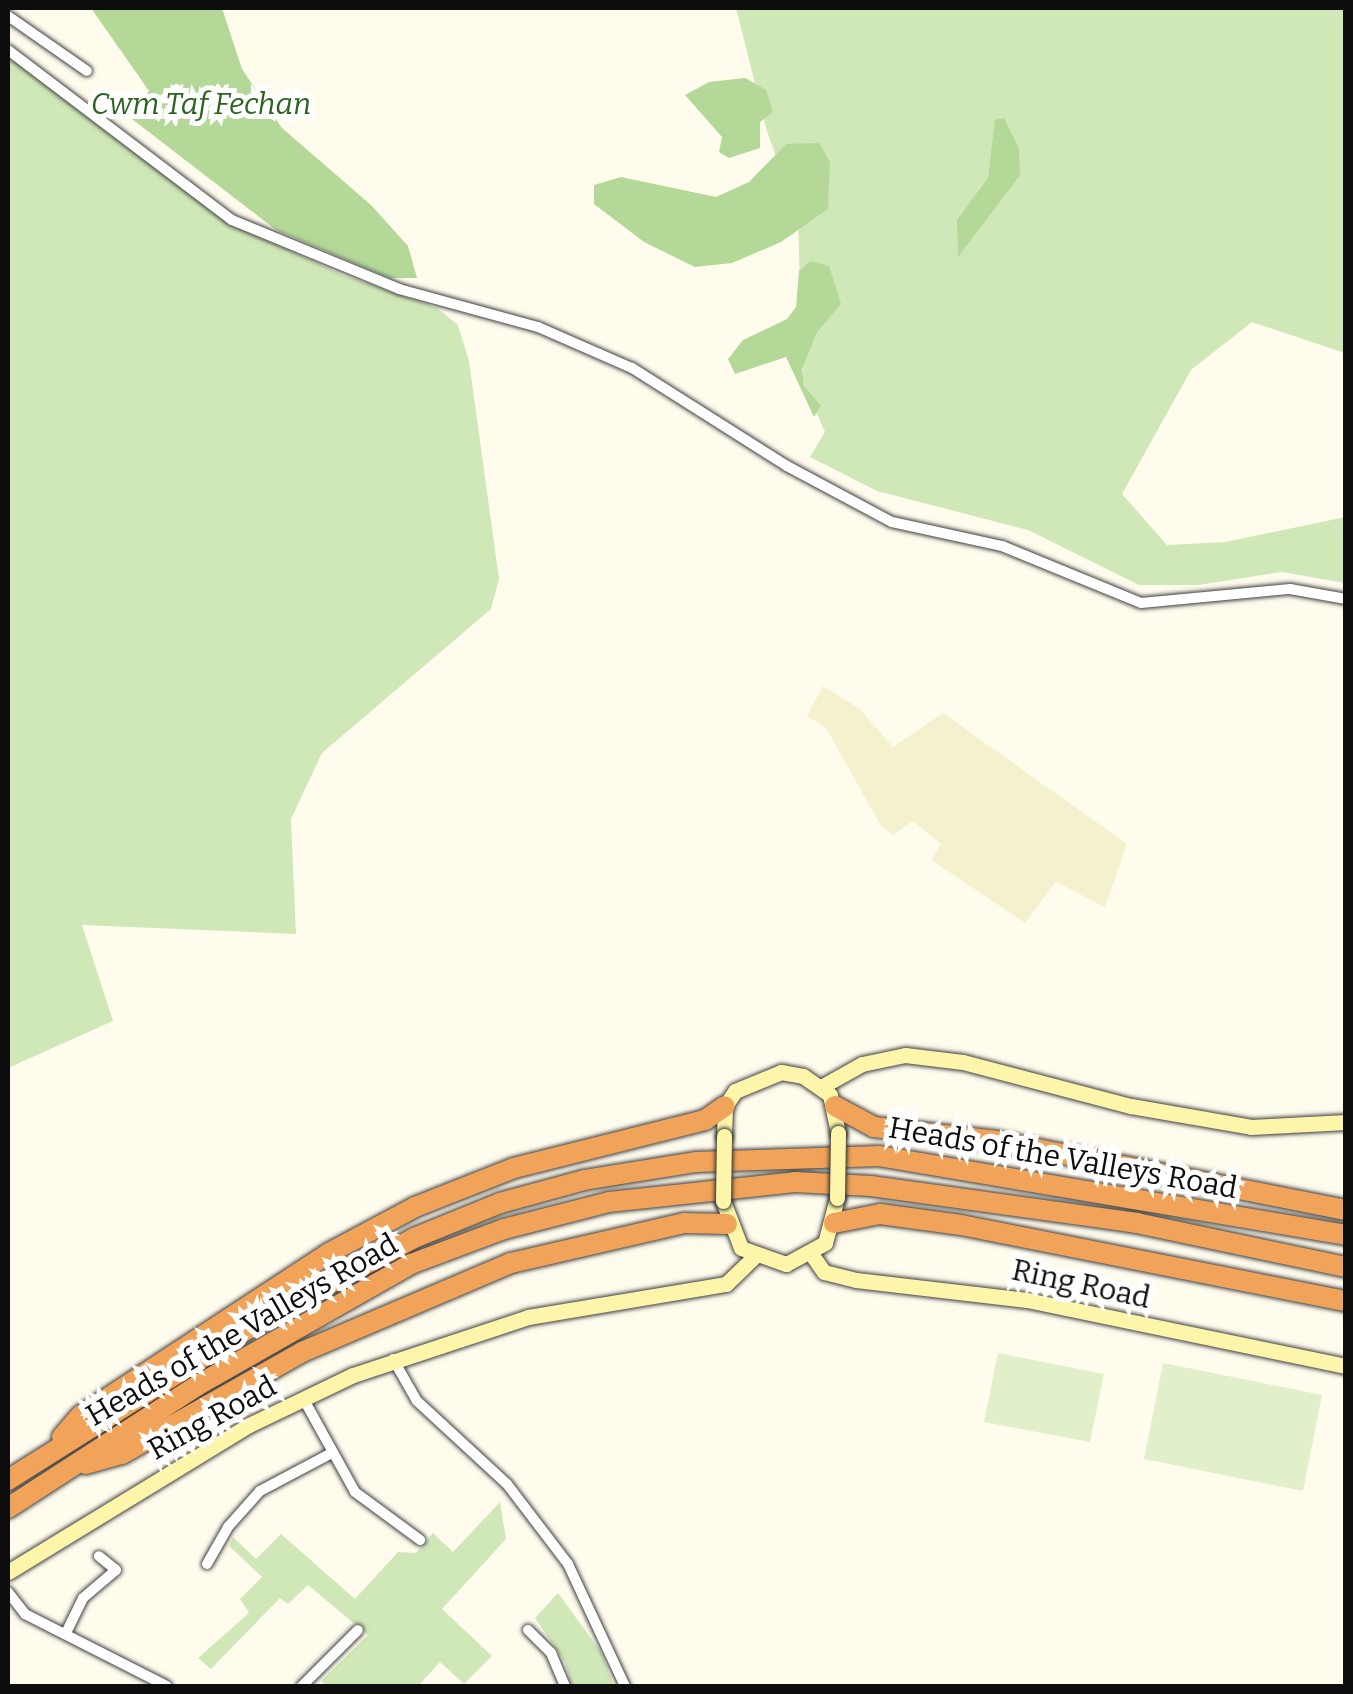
<!DOCTYPE html>
<html>
<head>
<meta charset="utf-8">
<style>
  body { margin:0 }
  #map { position:relative; width:1353px; height:1694px; overflow:hidden; background:#fffcee; font-family:Bitter,serif }
  div>[style] { position:absolute }
  .farmland>* { inset:0; background:#f4f2ce }
  .green>* { inset:0; background:#d0e8b8 }
  .forest>* { inset:0; background:#b3d898 }
  .pitch>* { inset:0; background:#e1efca }
  .roads { filter:drop-shadow(0 0 2px #404040) drop-shadow(0 0 2px #404040) }
  .street>* { height:10px; margin:-5px; padding:0 5px; transform-origin:5px; border-radius:5px; background:#fff }
  .secondary>* { height:15px; margin:-7.5px; padding:0 7.5px; transform-origin:7.5px; border-radius:7.5px; background:#fdf6aa }
  .highway>* { height:20px; margin:-10px; padding:0 10px; transform-origin:10px; border-radius:10px; background:#f1a359 }
  .bridges { filter:drop-shadow(0 0 2px #2f2f2f) drop-shadow(0 0 2px #2f2f2f) }
  .secondary-bridge>* { height:15px; margin:-7.5px; padding:0 7.5px; transform-origin:7.5px; border-radius:7.5px; background:#fdf6aa }
  span { translate:-50% -50%; white-space:nowrap; text-align:center; line-height:1.15; -webkit-text-stroke:10px #fff; paint-order:stroke }
  .park-label { font-size:30px; color:#2b631f; font-style:italic }
  .street-label { font-size:30px; color:#0d0d0d }
  .frame { position:absolute; inset:0; border:10px solid #0d0d0d; pointer-events:none }
</style>
</head>
<body>
<div id="map">
  <div class="farmland">
    <div style="clip-path:polygon(823px 686px,860px 709px,893px 747px,943px 713px,1127px 844px,1105px 907px,1056px 882px,1025px 923px,931px 860px,941px 844px,913px 821px,893px 835px,881px 826px,826px 728px,807px 716px)"></div>
  </div>
  <div class="green">
    <div style="clip-path:polygon(736px 8px,1345px 8px,1345px 353px,1252px 322px,1191px 370px,1122px 494px,1167px 545px,1225px 542px,1345px 517px,1345px 583px,1282px 572px,1198px 585px,1139px 585px,1028px 530px,877px 491px,810px 457px,825px 432px,803px 383px,798px 219px,766px 128px)"></div>
    <div style="clip-path:polygon(8px 56px,225px 221px,343px 275px,437px 308px,458px 325px,469px 361px,499px 579px,491px 609px,322px 753px,291px 819px,296px 934px,82px 925px,113px 1021px,8px 1068px)"></div>
    <div style="clip-path:polygon(500px 1502px,506px 1539px,442px 1609px,492px 1656px,464px 1684px,440px 1662px,418px 1686px,327px 1686px,321px 1681px,368px 1635px,308px 1585px,288px 1604px,280px 1598px,211px 1669px,198px 1658px,249px 1613px,240px 1599px,262px 1577px,229px 1546px,233px 1537px,256px 1559px,281px 1534px,355px 1599px,398px 1552px,416px 1553px,433px 1533px,453px 1552px)"></div>
    <div style="clip-path:polygon(558px 1593px,601px 1652px,614px 1686px,572px 1686px,565px 1662px,535px 1618px)"></div>
  </div>
  <div class="forest">
    <div style="clip-path:polygon(91px 8px,222px 8px,242px 69px,282px 128px,371px 205px,408px 246px,417px 278px,390px 278px,276px 230px,128px 116px,149px 91px)"></div>
    <div style="clip-path:polygon(745px 78px,766px 90px,773px 112px,760px 122px,760px 148px,729px 158px,719px 152px,722px 137px,685px 95px,709px 82px)"></div>
    <div style="clip-path:polygon(1004px 118px,1019px 148px,1020px 175px,958px 257px,957px 220px,988px 178px,995px 120px)"></div>
    <div style="clip-path:polygon(819px 143px,830px 162px,828px 209px,781px 242px,732px 263px,695px 267px,644px 242px,594px 204px,594px 185px,621px 177px,716px 197px,749px 182px,786px 144px)"></div>
    <div style="clip-path:polygon(810px 261px,829px 266px,841px 304px,817px 332px,802px 369px,804px 386px,821px 406px,814px 417px,786px 357px,735px 374px,728px 359px,743px 340px,787px 319px,796px 307px,799px 271px)"></div>
  </div>
  <div class="pitch">
    <div style="clip-path:polygon(998px 1353px,1104px 1374px,1090px 1442px,984px 1422px)"></div>
    <div style="clip-path:polygon(1163px 1363px,1322px 1395px,1303px 1491px,1144px 1459px)"></div>
  </div>
  <div class="roads">
    <div class="street">
      <div style="left:8px;top:16px;width:96px;rotate:34.8deg"></div>
      <div style="left:8px;top:50px;width:281px;rotate:37.2deg"></div>
      <div style="left:232px;top:220px;width:181px;rotate:22.4deg"></div>
      <div style="left:399px;top:289px;width:144px;rotate:15.3deg"></div>
      <div style="left:538px;top:327px;width:103px;rotate:23.6deg"></div>
      <div style="left:632px;top:368px;width:183px;rotate:32.3deg"></div>
      <div style="left:787px;top:466px;width:119px;rotate:28.1deg"></div>
      <div style="left:892px;top:522px;width:113px;rotate:12.3deg"></div>
      <div style="left:1002px;top:546px;width:150px;rotate:22.3deg"></div>
      <div style="left:1141px;top:603px;width:150px;rotate:-5.4deg"></div>
      <div style="left:1290px;top:589px;width:57px;rotate:10.1deg"></div>
      <div style="left:393px;top:1359px;width:48px;rotate:60.3deg"></div>
      <div style="left:417px;top:1401px;width:122px;rotate:42.7deg"></div>
      <div style="left:507px;top:1484px;width:101px;rotate:52.7deg"></div>
      <div style="left:568px;top:1564px;width:135px;rotate:65deg"></div>
      <div style="left:303px;top:1398px;width:107px;rotate:61deg"></div>
      <div style="left:355px;top:1492px;width:81px;rotate:36.4deg"></div>
      <div style="left:207px;top:1564px;width:43px;rotate:-60.4deg"></div>
      <div style="left:228px;top:1527px;width:48px;rotate:-48.4deg"></div>
      <div style="left:260px;top:1491px;width:79px;rotate:-27.9deg"></div>
      <div style="left:8px;top:1592px;width:28px;rotate:52deg"></div>
      <div style="left:25px;top:1614px;width:159px;rotate:26.9deg"></div>
      <div style="left:528px;top:1630px;width:33px;rotate:45deg"></div>
      <div style="left:551px;top:1653px;width:36px;rotate:67deg"></div>
      <div style="left:66px;top:1633px;width:39px;rotate:-64deg"></div>
      <div style="left:83px;top:1598px;width:43px;rotate:-40.3deg"></div>
      <div style="left:116px;top:1570px;width:22px;rotate:-141deg"></div>
      <div style="left:302px;top:1686px;width:79px;rotate:-45deg"></div>
    </div>
    <div class="secondary">
      <div style="left:821px;top:1087px;width:47px;rotate:-29.3deg"></div>
      <div style="left:862px;top:1064px;width:44px;rotate:-11.8deg"></div>
      <div style="left:905px;top:1055px;width:58px;rotate:6.9deg"></div>
      <div style="left:963px;top:1062px;width:174px;rotate:14.7deg"></div>
      <div style="left:1131px;top:1106px;width:122px;rotate:9.9deg"></div>
      <div style="left:1251px;top:1127px;width:95px;rotate:-3deg"></div>
      <div style="left:724px;top:1136px;width:30px;rotate:-88deg"></div>
      <div style="left:725px;top:1106px;width:18px;rotate:-56deg"></div>
      <div style="left:735px;top:1091px;width:50px;rotate:-22.4deg"></div>
      <div style="left:781px;top:1072px;width:22px;rotate:10deg"></div>
      <div style="left:803px;top:1076px;width:33px;rotate:35deg"></div>
      <div style="left:830px;top:1095px;width:39px;rotate:78deg"></div>
      <div style="left:723px;top:1201px;width:50px;rotate:69deg"></div>
      <div style="left:741px;top:1248px;width:48px;rotate:19.6deg"></div>
      <div style="left:786px;top:1264px;width:44px;rotate:-28.3deg"></div>
      <div style="left:825px;top:1243px;width:47px;rotate:-75.1deg"></div>
      <div style="left:812px;top:1255px;width:21px;rotate:55deg"></div>
      <div style="left:824px;top:1272px;width:33px;rotate:14deg"></div>
      <div style="left:856px;top:1280px;width:172px;rotate:6.7deg"></div>
      <div style="left:1027px;top:1300px;width:326px;rotate:11.7deg"></div>
      <div style="left:8px;top:1572px;width:282px;rotate:-31.4deg"></div>
      <div style="left:249px;top:1425px;width:115px;rotate:-25.7deg"></div>
      <div style="left:353px;top:1375px;width:184px;rotate:-18.3deg"></div>
      <div style="left:528px;top:1317px;width:201px;rotate:-9.5deg"></div>
      <div style="left:726px;top:1284px;width:39px;rotate:-44deg"></div>
    </div>
    <div class="highway">
      <div style="left:835px;top:1106px;width:44px;rotate:28.3deg"></div>
      <div style="left:874px;top:1127px;width:124px;rotate:6.5deg"></div>
      <div style="left:997px;top:1141px;width:356px;rotate:11.2deg"></div>
      <div style="left:834px;top:1223px;width:47px;rotate:-11.1deg"></div>
      <div style="left:880px;top:1214px;width:82px;rotate:7.7deg"></div>
      <div style="left:961px;top:1225px;width:392px;rotate:11.2deg"></div>
      <div style="left:62px;top:1437px;width:28px;rotate:-49deg"></div>
      <div style="left:80px;top:1416px;width:298px;rotate:-33.2deg"></div>
      <div style="left:329px;top:1253px;width:98px;rotate:-28.1deg"></div>
      <div style="left:415px;top:1207px;width:106px;rotate:-21.5deg"></div>
      <div style="left:514px;top:1168px;width:197px;rotate:-14.1deg"></div>
      <div style="left:705px;top:1120px;width:24px;rotate:-35deg"></div>
      <div style="left:86px;top:1464px;width:37px;rotate:-16deg"></div>
      <div style="left:122px;top:1454px;width:207px;rotate:-29.5deg"></div>
      <div style="left:302px;top:1352px;width:227px;rotate:-23.1deg"></div>
      <div style="left:511px;top:1263px;width:178px;rotate:-13deg"></div>
      <div style="left:684px;top:1223px;width:43px;rotate:1.3deg"></div>
      <div style="left:8px;top:1480px;width:300px;rotate:-32.2deg"></div>
      <div style="left:262px;top:1320px;width:173px;rotate:-28.3deg"></div>
      <div style="left:414px;top:1238px;width:93px;rotate:-22.1deg"></div>
      <div style="left:500px;top:1203px;width:87px;rotate:-15.3deg"></div>
      <div style="left:584px;top:1180px;width:114px;rotate:-9.1deg"></div>
      <div style="left:697px;top:1162px;width:182px;rotate:-1.9deg"></div>
      <div style="left:879px;top:1156px;width:474px;rotate:9.6deg"></div>
      <div style="left:8px;top:1508px;width:226px;rotate:-32.9deg"></div>
      <div style="left:198px;top:1385px;width:245px;rotate:-29.6deg"></div>
      <div style="left:411px;top:1264px;width:99px;rotate:-20.6deg"></div>
      <div style="left:504px;top:1229px;width:108px;rotate:-14.4deg"></div>
      <div style="left:609px;top:1202px;width:187px;rotate:-6.1deg"></div>
      <div style="left:795px;top:1182px;width:76px;rotate:3deg"></div>
      <div style="left:871px;top:1186px;width:269px;rotate:7.9deg"></div>
      <div style="left:1137px;top:1223px;width:214px;rotate:11.9deg"></div>
    </div>
  </div>
  <div class="bridges">
    <div class="secondary-bridge">
      <div style="left:837px;top:1198px;width:65px;rotate:-89.1deg"></div>
      <div style="left:723px;top:1201px;width:65px;rotate:-89.1deg"></div>
    </div>
  </div>
  <div class="park-label">
    <span style="left:201px;top:104px">Cwm Taf Fechan</span>
  </div>
  <div class="street-label">
    <span style="left:1063px;top:1158px;rotate:10deg">Heads of the Valleys Road</span>
    <span style="left:1081px;top:1284px;rotate:12deg">Ring Road</span>
    <span style="left:242px;top:1330px;rotate:-30deg">Heads of the Valleys Road</span>
    <span style="left:212px;top:1418px;rotate:-29deg">Ring Road</span>
  </div>
  <div class="frame"></div>
</div>
</body>
</html>
